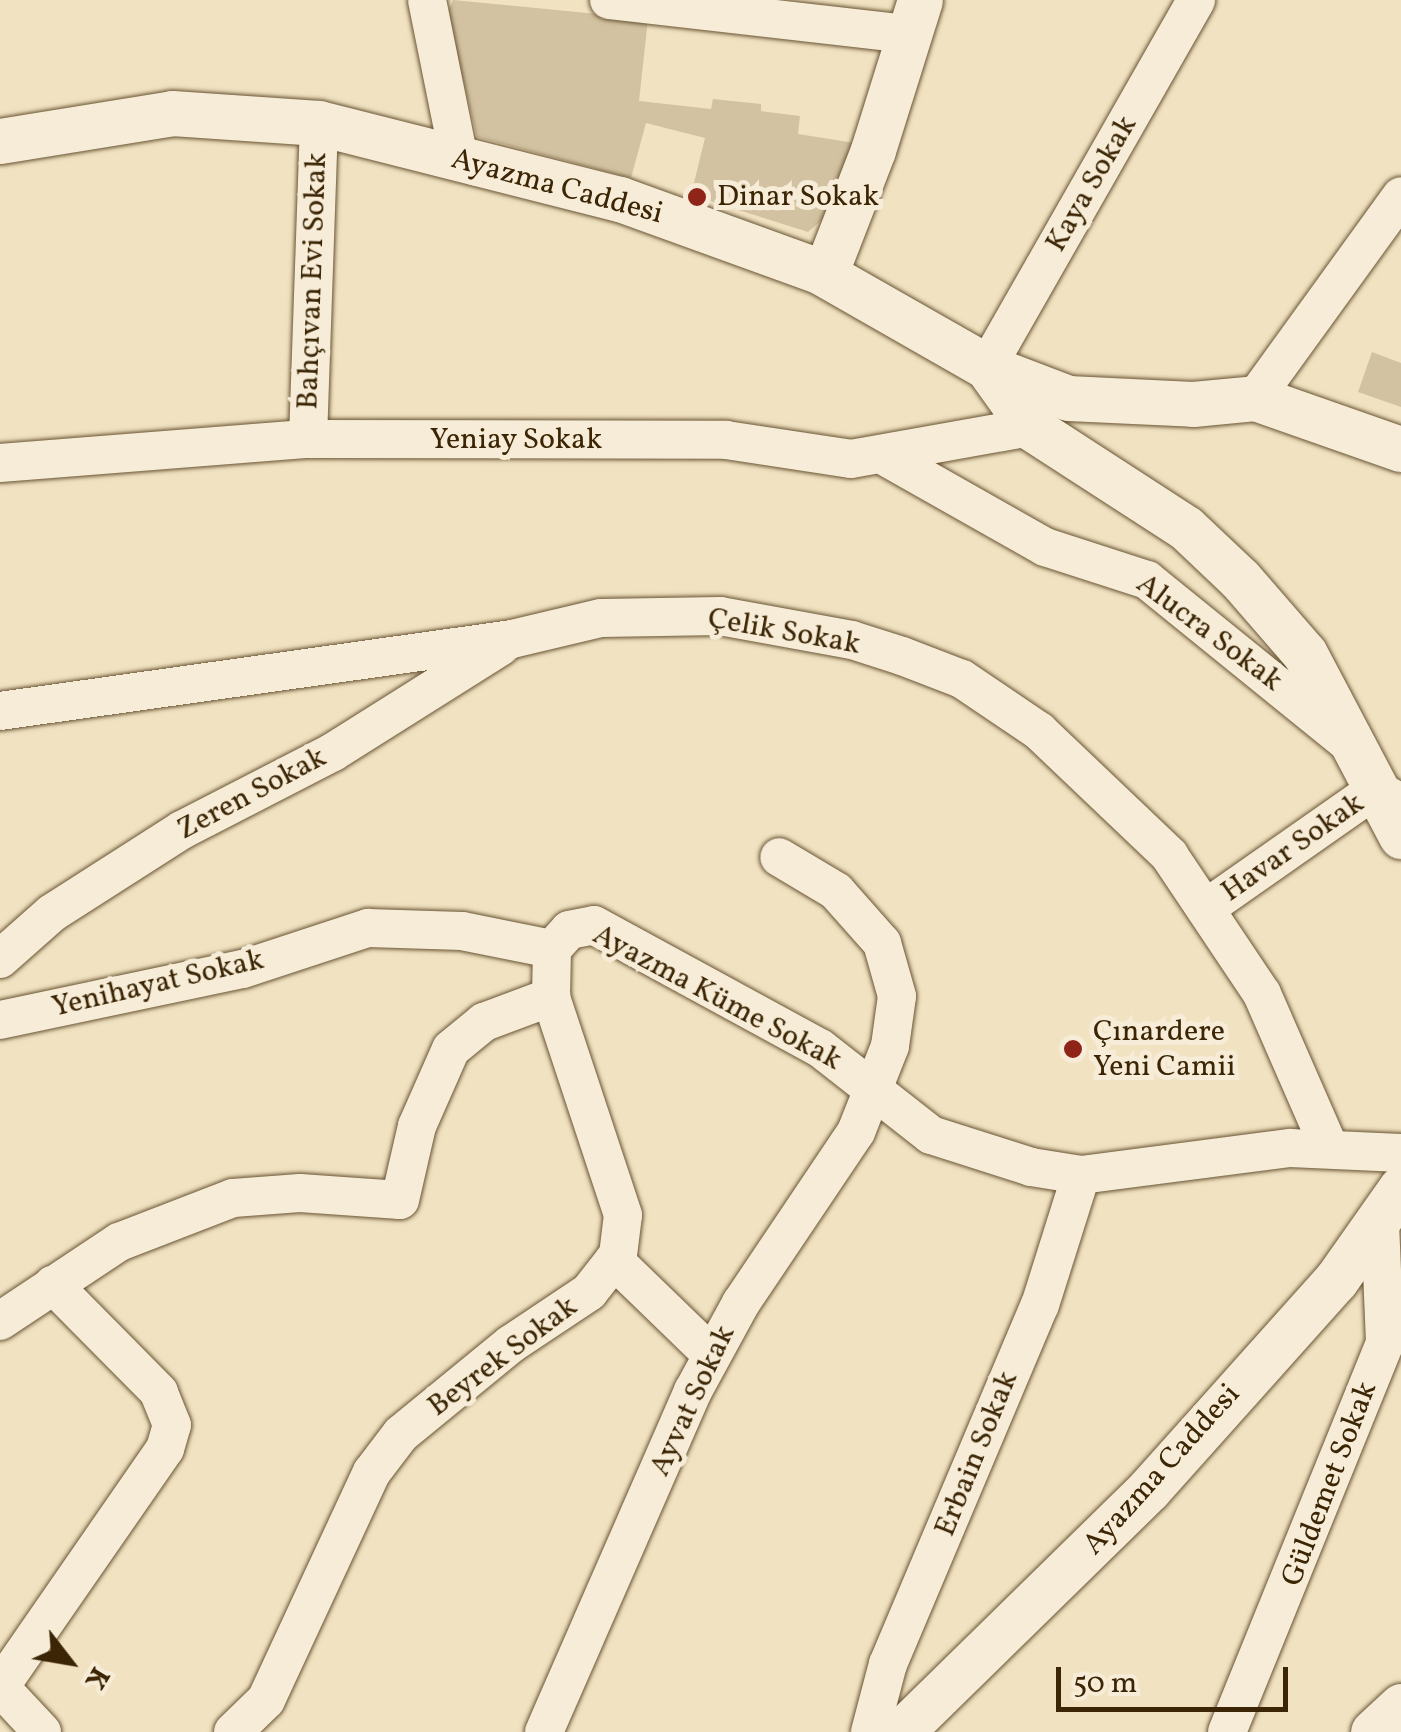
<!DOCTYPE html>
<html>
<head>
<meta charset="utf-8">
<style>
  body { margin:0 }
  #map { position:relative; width:1401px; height:1732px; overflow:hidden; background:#f1e2c1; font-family:Vollkorn,serif }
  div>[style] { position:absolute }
  .green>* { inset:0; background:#d2c2a1 }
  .roads { filter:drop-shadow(0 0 2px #685433) drop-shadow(0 0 2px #685433) }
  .minor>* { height:38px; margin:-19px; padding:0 19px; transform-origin:19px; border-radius:19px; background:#f6ecd7 }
  .tertiary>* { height:45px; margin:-22.5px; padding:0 22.5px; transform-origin:22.5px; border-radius:22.5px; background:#f6ecd7 }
  .dots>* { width:28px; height:28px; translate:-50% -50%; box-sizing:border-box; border:5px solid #f6ecd7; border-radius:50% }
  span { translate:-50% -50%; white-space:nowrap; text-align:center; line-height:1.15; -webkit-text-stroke:10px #f6ecd7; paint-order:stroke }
  .street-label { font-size:30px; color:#3b2504 }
  .poi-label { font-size:30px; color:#3b2504 }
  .left { translate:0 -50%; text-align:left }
  .north { position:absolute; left:20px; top:1612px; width:100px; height:100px; -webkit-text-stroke:8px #f6ecd7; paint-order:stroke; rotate:121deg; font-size:28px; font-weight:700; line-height:40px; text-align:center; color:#3b2504 }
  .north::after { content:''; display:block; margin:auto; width:35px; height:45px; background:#3b2504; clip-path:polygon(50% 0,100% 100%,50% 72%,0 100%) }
  .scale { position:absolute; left:1056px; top:1667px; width:232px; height:45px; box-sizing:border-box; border:5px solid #3b2504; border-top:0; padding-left:12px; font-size:30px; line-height:35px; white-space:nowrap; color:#3b2504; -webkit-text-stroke:8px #f6ecd7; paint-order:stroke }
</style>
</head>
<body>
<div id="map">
  <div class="green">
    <div style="clip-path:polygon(453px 0,648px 19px,639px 101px,711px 109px,713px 99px,761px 104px,761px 111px,800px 116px,798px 134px,855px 143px,824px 218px,808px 232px,691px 195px,705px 138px,646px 123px,631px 178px,477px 137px,447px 15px)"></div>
    <div style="clip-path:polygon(1372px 352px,1401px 363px,1401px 407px,1358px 392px)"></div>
  </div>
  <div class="roads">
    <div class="minor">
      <div style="left:427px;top:0;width:162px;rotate:78.6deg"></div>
      <div style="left:609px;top:0;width:302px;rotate:6.5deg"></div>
      <div style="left:987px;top:367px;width:422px;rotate:-60.3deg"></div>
      <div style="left:1255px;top:398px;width:249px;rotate:-54.1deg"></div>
      <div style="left:308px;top:439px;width:316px;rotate:-88deg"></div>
      <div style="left:886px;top:457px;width:183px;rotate:29.5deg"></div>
      <div style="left:1045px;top:547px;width:107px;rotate:17.9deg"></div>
      <div style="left:1147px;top:580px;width:257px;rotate:39deg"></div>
      <div style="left:0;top:463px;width:309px;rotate:-4.5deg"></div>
      <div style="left:308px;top:439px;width:418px;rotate:0.1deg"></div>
      <div style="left:726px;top:440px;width:126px;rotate:8.6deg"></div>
      <div style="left:851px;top:459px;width:182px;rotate:-10.1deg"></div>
      <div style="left:0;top:711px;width:517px;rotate:-8deg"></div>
      <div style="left:512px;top:639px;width:91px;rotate:-13.3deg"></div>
      <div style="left:601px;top:618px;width:119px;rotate:-1deg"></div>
      <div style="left:720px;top:616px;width:134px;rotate:10.3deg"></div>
      <div style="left:852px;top:640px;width:52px;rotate:17.7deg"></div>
      <div style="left:902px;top:656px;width:64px;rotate:21deg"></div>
      <div style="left:962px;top:679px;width:93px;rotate:34deg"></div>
      <div style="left:1039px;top:731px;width:180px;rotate:43.6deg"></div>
      <div style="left:1169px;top:855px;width:167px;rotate:56.2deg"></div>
      <div style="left:1262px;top:994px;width:167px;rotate:66.4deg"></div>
      <div style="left:1209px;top:906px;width:204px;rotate:-35deg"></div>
      <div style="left:1376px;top:789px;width:29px;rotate:29deg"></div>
      <div style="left:552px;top:949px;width:25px;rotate:-48deg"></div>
      <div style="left:569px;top:930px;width:25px;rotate:-11deg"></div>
      <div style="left:594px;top:925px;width:257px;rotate:28.6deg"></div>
      <div style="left:820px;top:1048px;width:141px;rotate:38.1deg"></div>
      <div style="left:931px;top:1135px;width:105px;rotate:17.7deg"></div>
      <div style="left:1031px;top:1167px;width:51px;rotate:9.1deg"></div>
      <div style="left:1081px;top:1175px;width:211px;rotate:-7.4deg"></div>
      <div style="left:1290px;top:1148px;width:111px;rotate:2.6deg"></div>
      <div style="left:0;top:959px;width:69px;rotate:-41.5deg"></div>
      <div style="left:52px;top:913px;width:154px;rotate:-32.6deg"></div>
      <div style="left:182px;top:830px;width:170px;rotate:-27.3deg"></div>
      <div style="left:333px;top:752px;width:199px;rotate:-32.2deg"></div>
      <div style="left:0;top:1020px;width:248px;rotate:-11.9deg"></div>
      <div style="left:243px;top:969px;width:132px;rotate:-18.2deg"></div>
      <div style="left:368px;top:928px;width:94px;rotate:1.8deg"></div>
      <div style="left:462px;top:931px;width:92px;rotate:11.3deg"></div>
      <div style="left:614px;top:1260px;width:136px;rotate:44.1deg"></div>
      <div style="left:0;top:1321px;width:143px;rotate:-33.6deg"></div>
      <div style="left:119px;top:1242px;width:122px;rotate:-21.1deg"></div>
      <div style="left:233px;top:1198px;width:67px;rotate:-4.3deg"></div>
      <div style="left:300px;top:1193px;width:100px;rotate:4deg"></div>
      <div style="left:400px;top:1200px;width:76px;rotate:-77.1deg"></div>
      <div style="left:417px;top:1126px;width:84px;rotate:-66.2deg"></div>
      <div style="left:451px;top:1049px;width:43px;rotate:-39.3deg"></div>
      <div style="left:484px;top:1022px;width:72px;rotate:-20.5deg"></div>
      <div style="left:42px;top:1732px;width:62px;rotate:-133deg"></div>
      <div style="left:0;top:1687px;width:290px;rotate:-55.3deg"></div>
      <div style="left:165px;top:1449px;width:25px;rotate:-74deg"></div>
      <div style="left:172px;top:1425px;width:35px;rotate:-112deg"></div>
      <div style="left:159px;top:1392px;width:151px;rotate:-134.7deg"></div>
      <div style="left:233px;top:1732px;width:46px;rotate:-44.1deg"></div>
      <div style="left:266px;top:1700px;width:251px;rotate:-65.1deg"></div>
      <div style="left:372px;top:1472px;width:48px;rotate:-52.7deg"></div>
      <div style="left:401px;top:1434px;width:142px;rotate:-39.3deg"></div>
      <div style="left:511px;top:1344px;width:94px;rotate:-33.7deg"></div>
      <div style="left:589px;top:1292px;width:47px;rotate:-51.9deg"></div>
      <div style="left:618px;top:1255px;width:40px;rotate:-82.9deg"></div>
      <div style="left:623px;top:1215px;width:230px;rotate:-108.3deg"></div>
      <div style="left:551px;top:997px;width:48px;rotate:-88.8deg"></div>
      <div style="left:544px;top:1732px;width:372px;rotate:-66.4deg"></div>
      <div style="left:693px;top:1391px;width:100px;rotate:-61.4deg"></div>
      <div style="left:741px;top:1303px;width:206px;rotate:-56.1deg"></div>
      <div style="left:856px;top:1132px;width:92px;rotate:-68.4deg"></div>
      <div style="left:890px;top:1046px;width:50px;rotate:-82deg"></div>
      <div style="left:897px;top:996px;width:55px;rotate:-105.8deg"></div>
      <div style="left:882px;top:943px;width:69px;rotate:-131.5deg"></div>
      <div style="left:836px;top:891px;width:66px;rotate:-149.2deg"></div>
      <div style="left:870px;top:1732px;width:70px;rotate:-75.2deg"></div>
      <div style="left:888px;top:1664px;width:390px;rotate:-67.1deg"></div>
      <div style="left:1040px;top:1305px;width:136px;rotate:-72.5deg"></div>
      <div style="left:1227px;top:1732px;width:421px;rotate:-67.9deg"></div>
      <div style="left:1385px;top:1342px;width:117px;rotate:-92.4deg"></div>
    </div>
    <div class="tertiary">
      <div style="left:0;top:141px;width:174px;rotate:-9.2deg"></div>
      <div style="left:172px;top:113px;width:147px;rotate:3.9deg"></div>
      <div style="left:319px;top:123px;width:310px;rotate:14.2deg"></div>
      <div style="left:620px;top:199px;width:212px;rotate:19.9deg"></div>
      <div style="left:819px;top:271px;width:193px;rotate:29.7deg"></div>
      <div style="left:987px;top:367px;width:74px;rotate:54.4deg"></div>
      <div style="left:1030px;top:427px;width:186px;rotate:32.9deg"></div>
      <div style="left:1186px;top:528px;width:74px;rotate:43.4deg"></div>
      <div style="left:1240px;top:579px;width:99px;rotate:49.1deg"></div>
      <div style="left:1305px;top:654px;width:206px;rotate:62.2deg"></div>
      <div style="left:825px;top:274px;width:133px;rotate:-68.8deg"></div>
      <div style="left:873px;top:150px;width:157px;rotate:-72.6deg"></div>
      <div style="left:987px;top:367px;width:87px;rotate:20.9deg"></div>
      <div style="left:1068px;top:398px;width:125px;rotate:2.7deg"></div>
      <div style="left:1193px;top:404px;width:62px;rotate:-5.5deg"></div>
      <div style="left:1255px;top:398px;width:155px;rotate:19.3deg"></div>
      <div style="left:901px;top:1732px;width:347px;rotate:-44.4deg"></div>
      <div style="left:1149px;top:1489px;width:280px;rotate:-48.2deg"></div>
      <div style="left:1336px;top:1280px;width:113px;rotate:-54.8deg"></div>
      <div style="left:1373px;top:1732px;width:38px;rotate:-43deg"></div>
    </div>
  </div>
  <div class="dots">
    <div style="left:697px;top:197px;background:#8f2418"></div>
    <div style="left:1073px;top:1049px;background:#8f2418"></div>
  </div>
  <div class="street-label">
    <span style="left:1092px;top:184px;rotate:-60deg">Kaya Sokak</span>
    <span style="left:557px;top:187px;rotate:15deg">Ayazma Caddesi</span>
    <span style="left:313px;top:281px;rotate:-88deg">Bahçıvan Evi Sokak</span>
    <span style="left:516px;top:440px">Yeniay Sokak</span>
    <span style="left:784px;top:632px;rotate:10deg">Çelik Sokak</span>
    <span style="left:1209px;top:633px;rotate:37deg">Alucra Sokak</span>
    <span style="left:252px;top:794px;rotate:-28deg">Zeren Sokak</span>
    <span style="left:1293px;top:848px;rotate:-35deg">Havar Sokak</span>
    <span style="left:158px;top:984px;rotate:-13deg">Yenihayat Sokak</span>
    <span style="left:717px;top:998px;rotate:28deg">Ayazma Küme Sokak</span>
    <span style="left:503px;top:1357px;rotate:-37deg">Beyrek Sokak</span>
    <span style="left:693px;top:1401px;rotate:-65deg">Ayvat Sokak</span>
    <span style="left:977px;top:1454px;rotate:-68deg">Erbain Sokak</span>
    <span style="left:1162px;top:1470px;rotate:-48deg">Ayazma Caddesi</span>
    <span style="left:1330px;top:1484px;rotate:-69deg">Güldemet Sokak</span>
  </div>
  <div class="poi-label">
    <span class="left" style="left:717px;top:197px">Dinar Sokak</span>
    <span class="left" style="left:1093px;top:1049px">Çınardere<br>Yeni Camii</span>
  </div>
  <div class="north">K</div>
  <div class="scale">50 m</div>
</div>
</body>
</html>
